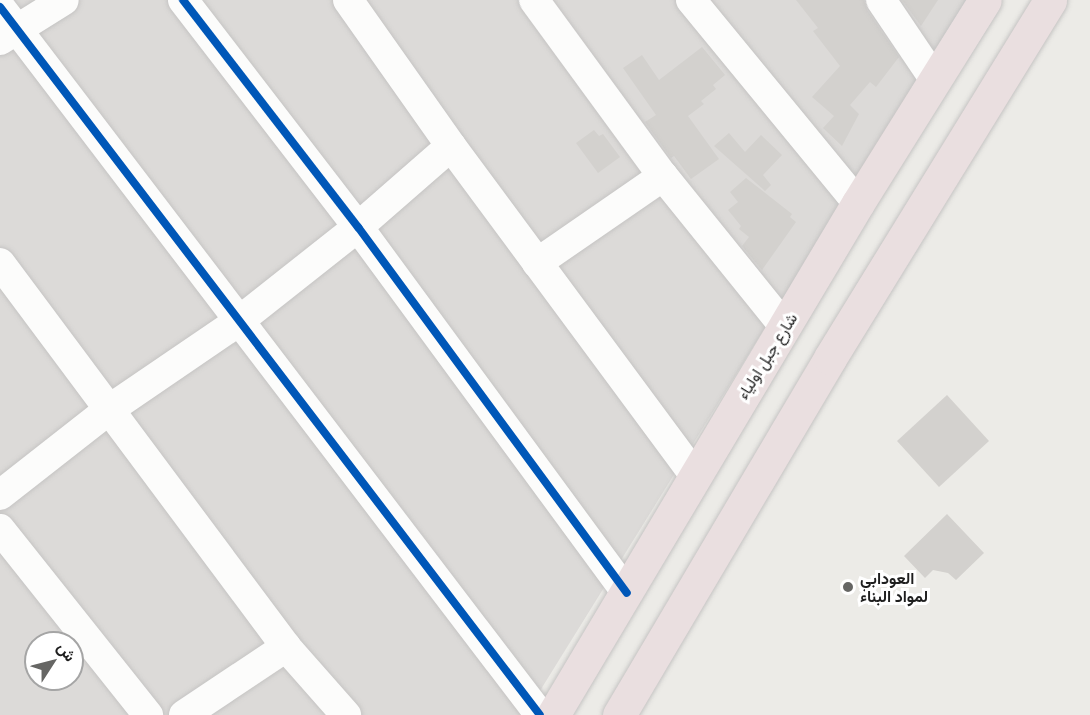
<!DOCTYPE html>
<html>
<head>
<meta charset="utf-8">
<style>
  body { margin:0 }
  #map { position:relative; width:1090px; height:715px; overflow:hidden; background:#ecebe7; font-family:"Titillium Web",Vazirmatn,sans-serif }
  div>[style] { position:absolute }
  .residential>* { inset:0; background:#dcdad8 }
  .building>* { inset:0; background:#d3d1ce }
  .roads { filter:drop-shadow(0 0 2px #c5c4c3) drop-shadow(0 0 2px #c5c4c3) }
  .minor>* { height:30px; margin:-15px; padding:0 15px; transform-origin:15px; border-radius:15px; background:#fcfcfb }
  .highway>* { height:33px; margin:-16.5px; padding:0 16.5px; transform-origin:16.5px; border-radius:16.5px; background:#eadfe0 }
  .cycleway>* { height:8px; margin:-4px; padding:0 4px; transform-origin:4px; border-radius:4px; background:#0057b8 }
  .dots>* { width:16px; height:16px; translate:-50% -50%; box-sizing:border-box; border:3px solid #fff; border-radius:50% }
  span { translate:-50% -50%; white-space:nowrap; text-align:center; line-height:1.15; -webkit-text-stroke:6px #fff; paint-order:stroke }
  .street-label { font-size:16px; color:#1e1e1e }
  .poi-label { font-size:16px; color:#1e1e1e; font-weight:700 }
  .left { translate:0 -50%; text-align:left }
  .north { position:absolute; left:24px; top:631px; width:60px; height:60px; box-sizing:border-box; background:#fff; border:2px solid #a5a5a5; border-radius:50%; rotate:54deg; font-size:16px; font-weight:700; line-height:24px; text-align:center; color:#1e1e1e }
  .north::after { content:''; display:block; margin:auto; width:21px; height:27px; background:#666664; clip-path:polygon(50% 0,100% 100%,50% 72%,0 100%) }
</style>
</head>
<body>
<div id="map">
  <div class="residential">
    <div style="clip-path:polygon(evenodd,0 0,968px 0,525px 715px,0 715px,0 0,36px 643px,72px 643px,72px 679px,36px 679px,36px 643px)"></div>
  </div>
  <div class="building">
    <div style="clip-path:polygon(796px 0,864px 0,867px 10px,899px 57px,876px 87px,870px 82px,850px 105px,859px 114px,842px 146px,823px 128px,834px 116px,812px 97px,840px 66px,813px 31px,818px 28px)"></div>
    <div style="clip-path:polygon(902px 0,938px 0,921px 26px)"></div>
    <div style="clip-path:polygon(702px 47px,725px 75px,713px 85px,716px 89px,701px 101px,704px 104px,688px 116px,719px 159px,691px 179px,674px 156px,671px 158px,645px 122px,656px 115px,623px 68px,642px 55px,659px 80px)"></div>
    <div style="clip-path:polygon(594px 130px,599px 136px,603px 134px,620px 157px,598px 173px,576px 143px)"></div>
    <div style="clip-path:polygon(729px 133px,745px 152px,761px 135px,782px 155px,763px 175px,771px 185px,765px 191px,714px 146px)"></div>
    <div style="clip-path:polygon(746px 178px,792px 214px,790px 217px,796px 222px,762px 270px,742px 246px,749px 237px,739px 229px,741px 226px,728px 210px,738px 202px,730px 192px)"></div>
    <div style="clip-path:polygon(947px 395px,989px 441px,939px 487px,897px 441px)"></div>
    <div style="clip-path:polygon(947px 514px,984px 553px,956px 580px,948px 573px,933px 570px,925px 578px,904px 556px)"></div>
  </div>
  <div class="roads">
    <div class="minor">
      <div style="left:183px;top:0;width:287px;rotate:52.4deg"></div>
      <div style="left:358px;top:227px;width:454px;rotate:53.7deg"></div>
      <div style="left:348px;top:0;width:179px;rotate:54.8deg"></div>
      <div style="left:451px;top:146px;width:408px;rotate:53.5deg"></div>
      <div style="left:534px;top:0;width:218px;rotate:53.8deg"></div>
      <div style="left:663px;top:176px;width:194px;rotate:51.1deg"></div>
      <div style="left:691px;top:0;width:263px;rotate:50.6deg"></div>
      <div style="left:881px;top:0;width:97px;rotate:56deg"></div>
      <div style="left:0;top:7px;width:890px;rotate:52.67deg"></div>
      <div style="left:0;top:40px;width:75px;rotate:-32deg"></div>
      <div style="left:0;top:263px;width:479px;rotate:53.3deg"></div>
      <div style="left:286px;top:647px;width:91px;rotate:48.6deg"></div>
      <div style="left:537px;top:263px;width:153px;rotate:-34.6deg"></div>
      <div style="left:0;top:495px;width:136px;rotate:-38.1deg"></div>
      <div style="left:107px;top:411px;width:160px;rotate:-34.3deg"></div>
      <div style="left:239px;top:321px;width:152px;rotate:-38.3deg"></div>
      <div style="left:358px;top:227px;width:123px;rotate:-41.1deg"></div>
      <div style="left:0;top:529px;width:238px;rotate:51.5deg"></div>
      <div style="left:184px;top:715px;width:123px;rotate:-33.7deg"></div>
    </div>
    <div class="highway">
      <div style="left:553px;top:715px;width:596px;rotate:-59.22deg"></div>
      <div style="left:858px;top:203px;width:239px;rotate:-58deg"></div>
      <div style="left:619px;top:715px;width:415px;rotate:-59.4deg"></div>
      <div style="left:830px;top:358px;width:420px;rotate:-58.4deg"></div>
    </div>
  </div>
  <div class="cycleway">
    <div style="left:183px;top:0;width:287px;rotate:52.4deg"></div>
    <div style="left:358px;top:227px;width:454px;rotate:53.7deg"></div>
    <div style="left:0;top:7px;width:890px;rotate:52.67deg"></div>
  </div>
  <div class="dots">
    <div style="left:848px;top:587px;background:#666664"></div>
  </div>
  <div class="street-label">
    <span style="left:767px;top:356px;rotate:-58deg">شارع جبل اولياء</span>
  </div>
  <div class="poi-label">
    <span class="left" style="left:860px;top:587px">العودابي<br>لمواد البناء</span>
  </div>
  <div class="north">ش</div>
</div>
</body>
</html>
